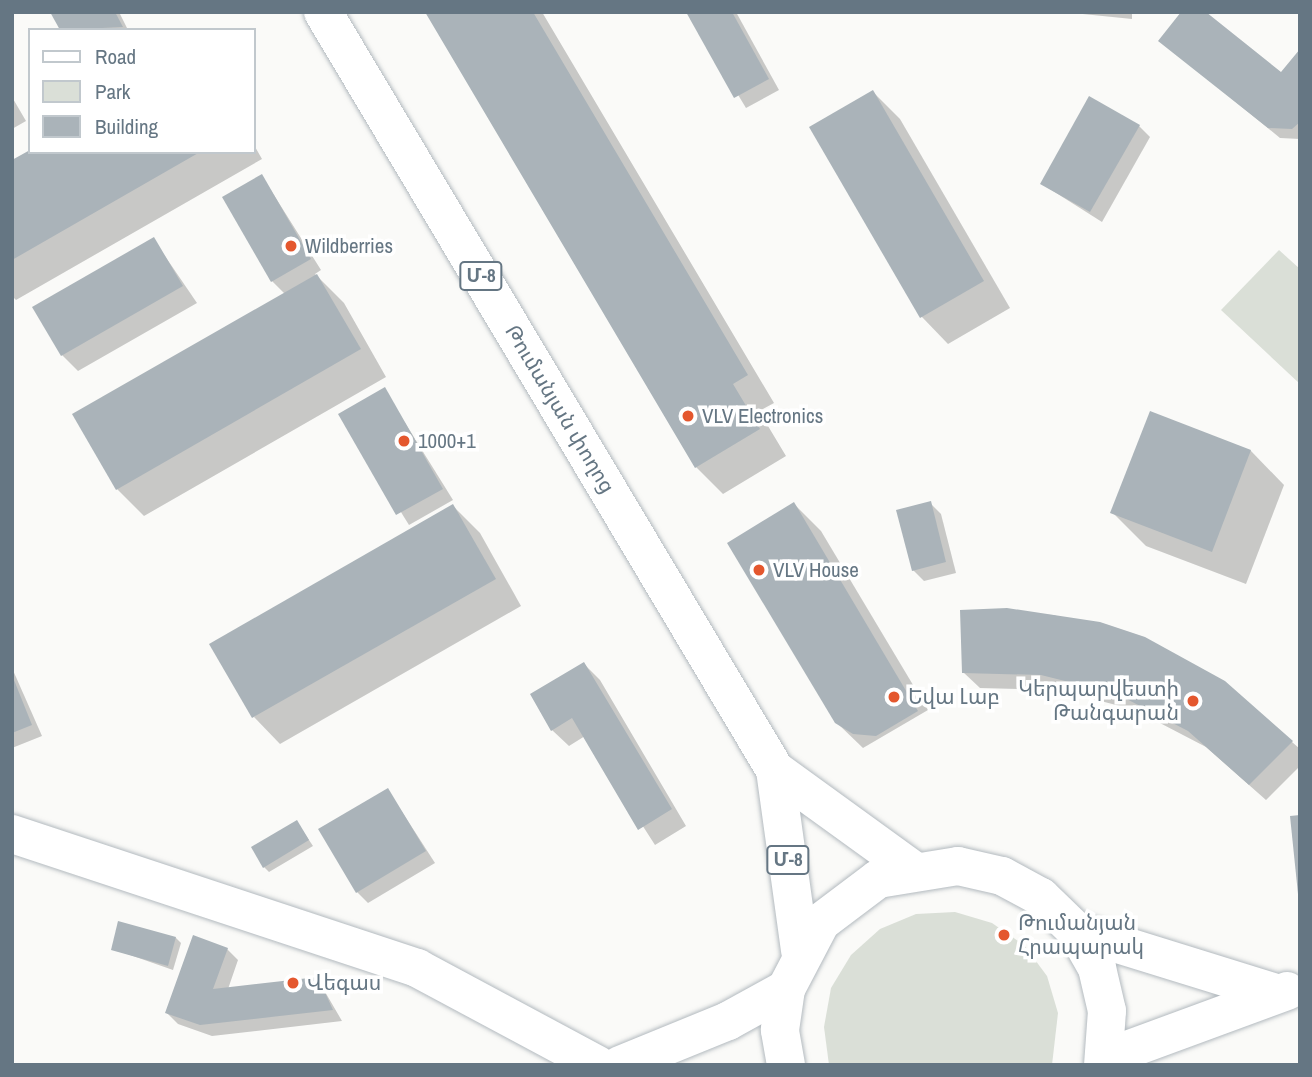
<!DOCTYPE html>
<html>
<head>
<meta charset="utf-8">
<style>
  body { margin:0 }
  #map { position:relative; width:1312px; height:1077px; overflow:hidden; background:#fafaf8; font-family:"Archivo Narrow","Noto Sans Armenian",sans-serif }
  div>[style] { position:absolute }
  .green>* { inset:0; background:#dadfd7 }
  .shadow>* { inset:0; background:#0003 }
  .building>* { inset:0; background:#aab3b9 }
  .roads { filter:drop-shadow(0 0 2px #b3babf) drop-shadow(0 0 2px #b3babf) }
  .secondary>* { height:38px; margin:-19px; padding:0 19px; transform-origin:19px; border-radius:19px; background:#fff }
  .primary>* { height:38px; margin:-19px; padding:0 19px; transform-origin:19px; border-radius:19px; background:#fff }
  .highway>* { height:38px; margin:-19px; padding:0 19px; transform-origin:19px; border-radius:19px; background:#fff }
  .dots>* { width:19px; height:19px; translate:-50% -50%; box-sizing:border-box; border:4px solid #fff; border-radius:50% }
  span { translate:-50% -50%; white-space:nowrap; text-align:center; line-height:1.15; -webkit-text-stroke:7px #fff; paint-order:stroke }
  .shield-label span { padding:2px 5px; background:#fff; border:2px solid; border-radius:5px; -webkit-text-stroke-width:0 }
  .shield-label { font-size:19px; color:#657683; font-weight:700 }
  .poi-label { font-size:21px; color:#657683 }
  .left { translate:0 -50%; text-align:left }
  .right { translate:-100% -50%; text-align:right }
  .street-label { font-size:21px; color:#657683 }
  .frame { position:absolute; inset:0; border:14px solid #657683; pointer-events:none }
  .legend { position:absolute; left:28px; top:28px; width:228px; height:126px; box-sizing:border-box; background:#fff; border:2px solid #c1c8cd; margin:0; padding:9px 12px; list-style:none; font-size:21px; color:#657683 }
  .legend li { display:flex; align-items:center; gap:14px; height:35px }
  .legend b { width:35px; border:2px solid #c1c8cd }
</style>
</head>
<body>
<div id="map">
  <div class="green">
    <div style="clip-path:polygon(1279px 250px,1300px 269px,1300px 384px,1221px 310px)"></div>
    <div style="clip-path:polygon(955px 912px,992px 923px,1024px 945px,1047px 976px,1058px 1013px,1052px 1065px,829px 1065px,824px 1027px,831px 988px,851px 955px,880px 929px,916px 914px)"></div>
  </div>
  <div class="shadow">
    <div style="clip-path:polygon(52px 12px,119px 12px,128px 30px,62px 30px)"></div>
    <div style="clip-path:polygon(427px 12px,542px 12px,774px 403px,759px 411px,786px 456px,723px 494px,696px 467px)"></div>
    <div style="clip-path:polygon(688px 12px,736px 12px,779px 90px,746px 108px)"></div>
    <div style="clip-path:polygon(1063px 12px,1132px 12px,1132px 19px)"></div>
    <div style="clip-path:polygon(1161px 41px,1282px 75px,1300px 52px,1300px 139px,1280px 138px)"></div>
    <div style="clip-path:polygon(873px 92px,900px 119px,1010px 308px,948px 344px,922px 317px)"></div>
    <div style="clip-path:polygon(12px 97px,26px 121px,12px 129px)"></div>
    <div style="clip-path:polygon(1139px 126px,1150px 137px,1102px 222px,1042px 184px)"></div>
    <div style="clip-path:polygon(254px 145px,262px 159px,16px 300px,12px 296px,12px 162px,30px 152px,254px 152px)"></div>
    <div style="clip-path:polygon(262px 176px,321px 270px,315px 274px,344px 303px,386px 377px,144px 516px,117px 489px,285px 294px,272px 281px)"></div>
    <div style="clip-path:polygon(154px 240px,197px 303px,78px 371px,62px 355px)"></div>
    <div style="clip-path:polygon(384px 389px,453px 500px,409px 525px,340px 414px)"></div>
    <div style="clip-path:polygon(1151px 413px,1251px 451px,1284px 485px,1246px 584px,1146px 546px,1112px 512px)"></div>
    <div style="clip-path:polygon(930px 503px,941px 514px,956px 573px,924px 581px,913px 570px)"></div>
    <div style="clip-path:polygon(794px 504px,821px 531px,928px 710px,863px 748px,836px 722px)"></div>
    <div style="clip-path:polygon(453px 506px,480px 533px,521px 606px,280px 744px,254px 717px)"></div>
    <div style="clip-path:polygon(962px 612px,1053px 615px,1144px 639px,1292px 742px,1300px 749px,1300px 766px,1266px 800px,1206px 747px,1135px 710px,1059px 690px,980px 688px,963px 672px)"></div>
    <div style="clip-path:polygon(584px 664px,600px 680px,686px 826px,655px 845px,585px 736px,569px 746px,552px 730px)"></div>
    <div style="clip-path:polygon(12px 668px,42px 736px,12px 748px)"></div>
    <div style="clip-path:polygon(388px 790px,435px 863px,368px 903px,357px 892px)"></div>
    <div style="clip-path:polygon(297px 822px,313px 846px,269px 872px,264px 867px)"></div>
    <div style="clip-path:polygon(176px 938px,181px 943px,173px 970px,113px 949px)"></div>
    <div style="clip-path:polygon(227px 949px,238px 960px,228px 989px,317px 978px,342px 1021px,212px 1036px,178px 1024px,167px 1013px)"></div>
  </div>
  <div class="building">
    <div style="clip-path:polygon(50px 12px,115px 12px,123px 27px,60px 30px)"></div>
    <div style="clip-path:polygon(425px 12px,533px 12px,748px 375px,733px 384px,760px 429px,695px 468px)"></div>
    <div style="clip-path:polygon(686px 12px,732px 12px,769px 79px,734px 98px)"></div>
    <div style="clip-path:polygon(1181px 12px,1206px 12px,1281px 72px,1300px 49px,1300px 122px,1292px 129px,1268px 128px,1158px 41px)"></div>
    <div style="clip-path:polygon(873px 90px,984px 281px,920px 318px,809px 127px)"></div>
    <div style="clip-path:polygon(1089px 96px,1140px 125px,1090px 212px,1040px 184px)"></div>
    <div style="clip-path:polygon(30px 150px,30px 152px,200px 152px,12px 260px,12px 160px)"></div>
    <div style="clip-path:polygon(262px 174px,311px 259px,271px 282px,222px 197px)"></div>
    <div style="clip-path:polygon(154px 237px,183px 286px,61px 356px,32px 307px)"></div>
    <div style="clip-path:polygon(317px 274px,361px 349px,116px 490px,72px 414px)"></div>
    <div style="clip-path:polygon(385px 387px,443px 489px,396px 515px,338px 414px)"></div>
    <div style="clip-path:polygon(1150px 411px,1251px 450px,1212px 552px,1110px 513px)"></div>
    <div style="clip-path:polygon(931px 501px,946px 562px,912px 571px,896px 510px)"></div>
    <div style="clip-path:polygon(794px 502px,918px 711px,876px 736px,853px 734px,835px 723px,727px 543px)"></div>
    <div style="clip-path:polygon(453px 504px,496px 579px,252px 718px,209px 644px)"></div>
    <div style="clip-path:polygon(1007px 608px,1100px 622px,1145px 637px,1225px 681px,1293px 741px,1249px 785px,1188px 731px,1117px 694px,1041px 675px,962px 673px,960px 610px)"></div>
    <div style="clip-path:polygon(584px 662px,672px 809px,638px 830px,572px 718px,551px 731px,530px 694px)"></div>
    <div style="clip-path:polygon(12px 675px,32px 725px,12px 733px)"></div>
    <div style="clip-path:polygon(388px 788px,426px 851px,356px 893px,318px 829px)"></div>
    <div style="clip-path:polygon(1300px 815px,1300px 894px,1298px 894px,1290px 816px)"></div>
    <div style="clip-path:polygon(297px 820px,309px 840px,263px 868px,251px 847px)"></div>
    <div style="clip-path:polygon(118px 921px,176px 937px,168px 966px,111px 950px)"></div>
    <div style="clip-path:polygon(193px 935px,228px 948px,213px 989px,318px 977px,333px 1010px,200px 1025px,165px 1013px)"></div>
  </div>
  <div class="roads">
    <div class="secondary">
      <div style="left:12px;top:834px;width:427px;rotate:18.3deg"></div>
      <div style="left:417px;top:968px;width:205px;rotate:28.2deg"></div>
      <div style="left:620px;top:1065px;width:117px;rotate:-22.2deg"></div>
      <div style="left:728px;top:1021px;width:66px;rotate:-28.9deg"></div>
    </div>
    <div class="primary">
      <div style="left:1076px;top:931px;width:209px;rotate:17.2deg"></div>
      <div style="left:1105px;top:1058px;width:194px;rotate:-20.2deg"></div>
    </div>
    <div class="highway">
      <div style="left:323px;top:12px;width:883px;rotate:59.19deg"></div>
      <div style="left:775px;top:770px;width:183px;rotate:82.1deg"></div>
      <div style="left:775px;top:770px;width:169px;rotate:35.9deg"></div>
      <div style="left:786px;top:1065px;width:36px;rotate:-100deg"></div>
      <div style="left:780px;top:1030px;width:41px;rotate:-81.7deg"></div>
      <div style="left:786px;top:989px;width:76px;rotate:-62.4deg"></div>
      <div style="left:821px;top:922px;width:71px;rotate:-37deg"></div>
      <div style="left:878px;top:879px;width:81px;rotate:-9.2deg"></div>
      <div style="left:958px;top:866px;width:45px;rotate:12.8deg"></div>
      <div style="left:1002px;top:876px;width:44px;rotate:28.3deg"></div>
      <div style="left:1041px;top:897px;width:49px;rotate:44.2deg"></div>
      <div style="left:1076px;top:931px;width:43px;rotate:60.4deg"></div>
      <div style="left:1097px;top:968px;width:44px;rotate:76.9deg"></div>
      <div style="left:1107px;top:1011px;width:54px;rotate:94.2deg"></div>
    </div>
  </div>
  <div class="dots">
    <div style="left:291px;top:246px;background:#e4572e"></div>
    <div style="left:688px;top:416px;background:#e4572e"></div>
    <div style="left:404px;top:441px;background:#e4572e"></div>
    <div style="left:759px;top:570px;background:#e4572e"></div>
    <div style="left:894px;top:697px;background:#e4572e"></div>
    <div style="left:1193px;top:701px;background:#e4572e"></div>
    <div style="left:1004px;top:935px;background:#e4572e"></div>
    <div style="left:293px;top:983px;background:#e4572e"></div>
  </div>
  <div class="shield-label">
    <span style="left:481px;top:276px">Մ-8</span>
    <span style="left:788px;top:860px">Մ-8</span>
  </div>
  <div class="poi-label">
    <span class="left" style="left:305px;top:246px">Wildberries</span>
    <span class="left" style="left:702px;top:416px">VLV Electronics</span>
    <span class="left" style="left:418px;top:441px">1000+1</span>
    <span class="left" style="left:773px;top:570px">VLV House</span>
    <span class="right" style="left:1179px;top:701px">Կերպարվեստի<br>Թանգարան</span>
    <span class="left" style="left:908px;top:697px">Եվա Լաբ</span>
    <span class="left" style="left:1018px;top:935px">Թումանյան<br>Հրապարակ</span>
    <span class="left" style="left:307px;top:983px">Վեգաս</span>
  </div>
  <div class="street-label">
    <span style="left:560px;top:409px;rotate:59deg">Թումանյան փողոց</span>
  </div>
  <div class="frame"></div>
  <ul class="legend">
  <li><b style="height:9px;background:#fff"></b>Road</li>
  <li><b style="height:19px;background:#dadfd7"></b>Park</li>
  <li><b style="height:19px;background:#aab3b9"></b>Building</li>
  </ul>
</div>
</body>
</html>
